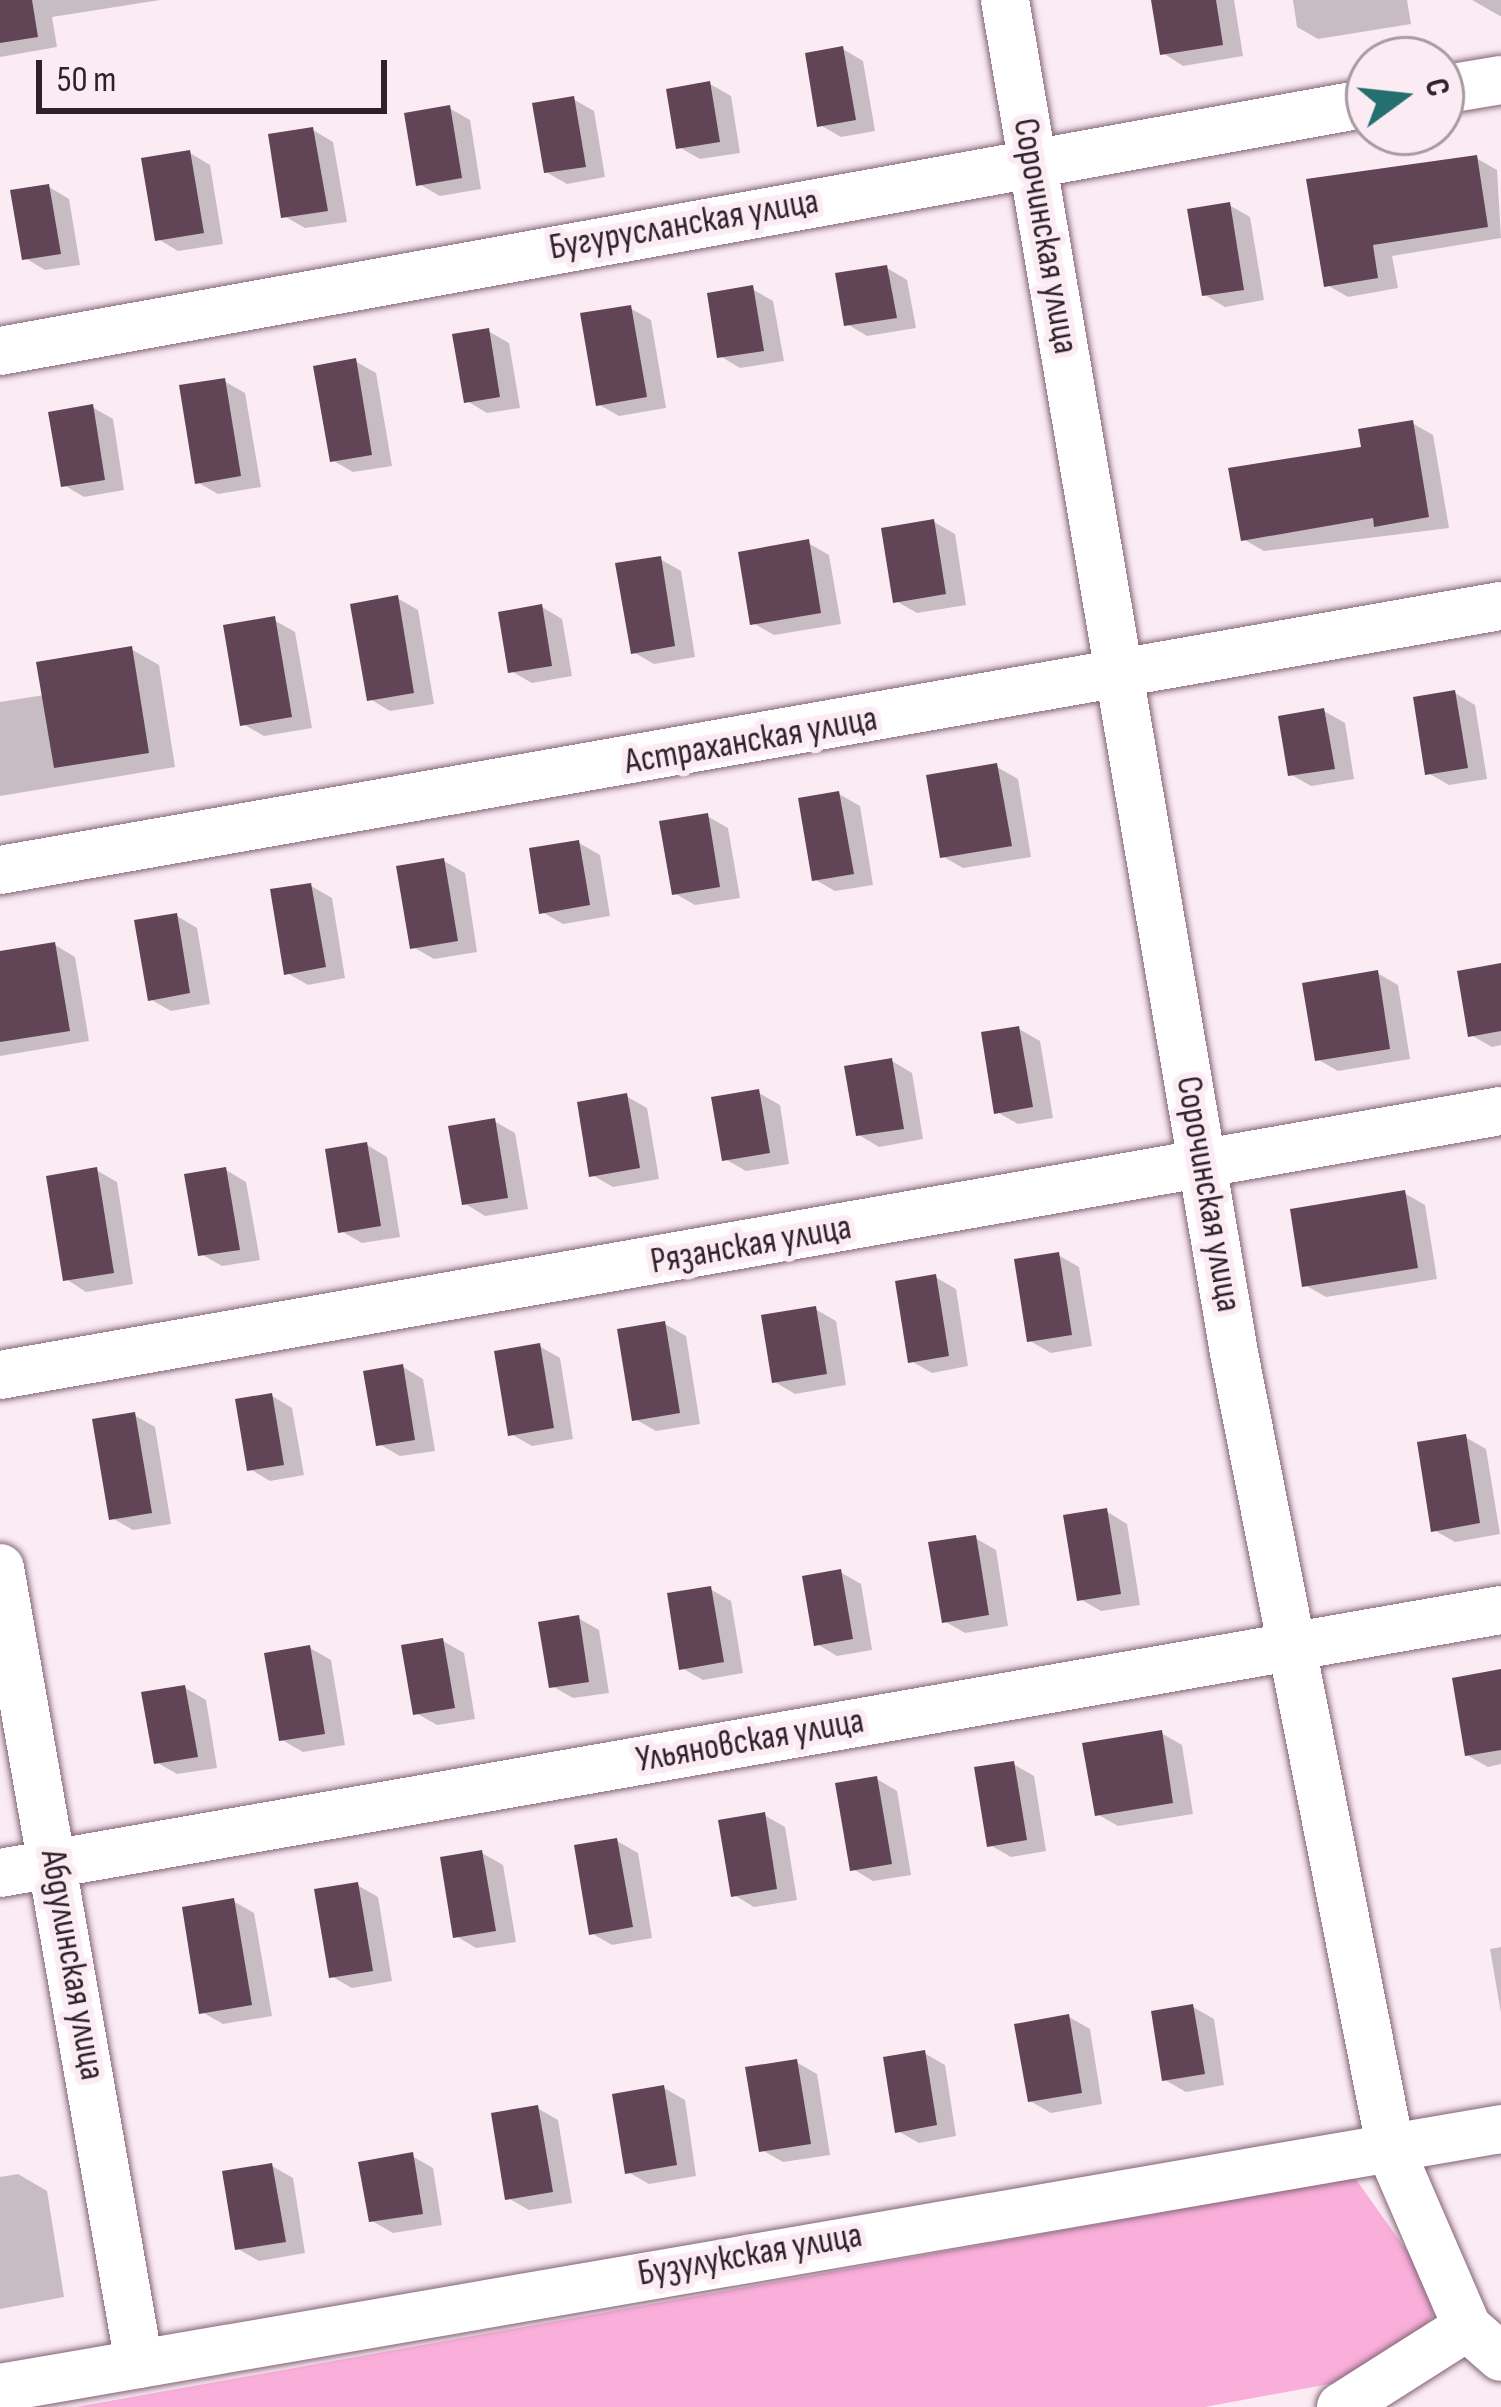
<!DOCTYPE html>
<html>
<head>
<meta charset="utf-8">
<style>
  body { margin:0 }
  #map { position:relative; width:1501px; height:2407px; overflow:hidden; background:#fbecf4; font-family:"Sofia Sans Condensed",sans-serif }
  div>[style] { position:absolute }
  .green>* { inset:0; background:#faafdb }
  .shadow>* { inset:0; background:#0003 }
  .building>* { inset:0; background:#614455 }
  .roads { filter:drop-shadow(0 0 3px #836375) drop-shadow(0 0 3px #836375) }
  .street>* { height:48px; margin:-24px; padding:0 24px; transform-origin:24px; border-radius:24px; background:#fff }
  span { translate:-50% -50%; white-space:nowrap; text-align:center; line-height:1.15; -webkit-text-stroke:12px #fbecf4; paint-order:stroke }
  .street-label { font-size:36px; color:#2e2128 }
  .north { position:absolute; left:1345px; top:36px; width:120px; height:120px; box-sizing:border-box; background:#fbecf4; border:3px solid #a99ba2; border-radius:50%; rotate:75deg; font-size:33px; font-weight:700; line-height:48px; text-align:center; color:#2e2128 }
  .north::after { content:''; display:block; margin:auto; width:42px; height:54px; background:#246f6f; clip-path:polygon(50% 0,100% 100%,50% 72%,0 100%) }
  .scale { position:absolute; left:36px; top:60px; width:351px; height:54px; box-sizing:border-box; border:6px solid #2e2128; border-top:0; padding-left:15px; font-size:36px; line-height:42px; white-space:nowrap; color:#2e2128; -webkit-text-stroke:9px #fbecf4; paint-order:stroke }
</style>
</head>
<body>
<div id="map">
  <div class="green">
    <div style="clip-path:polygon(1355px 2178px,1432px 2286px,1433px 2315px,1410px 2347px,1356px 2379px,1205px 2407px,76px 2407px)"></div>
  </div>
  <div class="shadow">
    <div style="clip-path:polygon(0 0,160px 0,52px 17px,57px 47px,0 57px)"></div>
    <div style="clip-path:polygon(1154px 0,1234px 0,1243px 56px,1183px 66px,1163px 53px)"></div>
    <div style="clip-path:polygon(1293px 0,1407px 0,1411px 24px,1318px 39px,1297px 27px)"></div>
    <div style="clip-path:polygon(1472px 0,1501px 0,1501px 16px,1500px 16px)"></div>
    <div style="clip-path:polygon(843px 49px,863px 61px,875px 131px,841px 137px,820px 125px)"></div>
    <div style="clip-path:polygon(710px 84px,731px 96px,740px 153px,700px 159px,679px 147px)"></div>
    <div style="clip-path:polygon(573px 99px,594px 111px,605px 177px,567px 184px,546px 172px)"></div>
    <div style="clip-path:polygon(449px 108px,470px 120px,481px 189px,440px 196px,419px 184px)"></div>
    <div style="clip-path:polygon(313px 130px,333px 142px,347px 222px,305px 228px,284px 216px)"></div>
    <div style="clip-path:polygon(190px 153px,210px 165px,223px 244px,178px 251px,158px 239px)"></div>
    <div style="clip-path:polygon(1476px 158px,1497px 170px,1501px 238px,1392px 256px,1398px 288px,1348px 297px,1327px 285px,1310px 181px)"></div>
    <div style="clip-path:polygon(49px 187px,69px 199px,80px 265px,45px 270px,25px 258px)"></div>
    <div style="clip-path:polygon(1229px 205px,1250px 217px,1264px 300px,1225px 307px,1205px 295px)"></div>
    <div style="clip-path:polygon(887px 268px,907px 280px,916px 328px,867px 336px,847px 324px)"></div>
    <div style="clip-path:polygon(752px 289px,773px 301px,784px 361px,740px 368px,720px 356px)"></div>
    <div style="clip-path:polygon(630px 308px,651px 320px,666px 408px,619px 416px,598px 404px)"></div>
    <div style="clip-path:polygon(488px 331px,509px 343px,520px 408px,487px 413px,467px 401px)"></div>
    <div style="clip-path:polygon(355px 361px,376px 373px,392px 466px,353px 472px,332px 460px)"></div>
    <div style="clip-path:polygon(224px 381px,245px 393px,261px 487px,218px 494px,197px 482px)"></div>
    <div style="clip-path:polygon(92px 407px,113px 419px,124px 490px,84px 497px,64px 485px)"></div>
    <div style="clip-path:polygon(1412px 423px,1433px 435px,1449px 528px,1264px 551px,1243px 539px)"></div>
    <div style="clip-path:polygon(934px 522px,955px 534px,966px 605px,917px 613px,896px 601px)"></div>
    <div style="clip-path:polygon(808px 543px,829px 555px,841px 624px,774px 635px,753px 623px)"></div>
    <div style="clip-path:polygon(660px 559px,681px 571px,695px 657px,654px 664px,633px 652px)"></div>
    <div style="clip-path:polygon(397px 598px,418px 610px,434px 704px,390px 711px,370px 699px)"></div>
    <div style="clip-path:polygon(542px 607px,562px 619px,572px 676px,532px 683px,511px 671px)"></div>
    <div style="clip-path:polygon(274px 620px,295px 632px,312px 728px,264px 736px,243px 724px)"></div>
    <div style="clip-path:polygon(131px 649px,159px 665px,175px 767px,0 796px,0 702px,44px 695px)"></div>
    <div style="clip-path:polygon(1455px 693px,1475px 705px,1487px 779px,1449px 785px,1428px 773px)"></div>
    <div style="clip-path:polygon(1324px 711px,1345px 723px,1354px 779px,1311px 786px,1290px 774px)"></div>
    <div style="clip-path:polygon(997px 767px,1018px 779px,1031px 857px,963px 868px,942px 856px)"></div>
    <div style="clip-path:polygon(839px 794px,860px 806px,873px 885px,835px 891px,814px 879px)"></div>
    <div style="clip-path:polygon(707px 816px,728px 828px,740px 898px,695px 905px,674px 893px)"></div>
    <div style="clip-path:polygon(579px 843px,600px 855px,610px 916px,563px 924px,542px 912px)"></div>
    <div style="clip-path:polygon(444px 861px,465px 873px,477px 952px,434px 959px,413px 947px)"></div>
    <div style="clip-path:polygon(311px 886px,332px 898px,345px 978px,308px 985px,287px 973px)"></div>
    <div style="clip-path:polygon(177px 916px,197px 928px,210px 1004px,171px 1011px,150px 999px)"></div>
    <div style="clip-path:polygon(55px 945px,75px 957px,89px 1041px,0 1056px,0 954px)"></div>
    <div style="clip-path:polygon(1501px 967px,1501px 1045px,1492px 1047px,1471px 1035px)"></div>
    <div style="clip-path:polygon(1377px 973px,1398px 985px,1410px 1059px,1338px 1071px,1317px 1059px)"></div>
    <div style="clip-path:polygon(1019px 1029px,1040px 1041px,1053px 1118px,1018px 1124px,997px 1112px)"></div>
    <div style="clip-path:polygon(892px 1061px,912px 1073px,923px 1139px,879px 1147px,859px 1135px)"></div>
    <div style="clip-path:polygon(759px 1093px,780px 1105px,789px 1164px,746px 1171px,725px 1159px)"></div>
    <div style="clip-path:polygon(626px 1096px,647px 1108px,659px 1179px,613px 1187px,592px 1175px)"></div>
    <div style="clip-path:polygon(494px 1121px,515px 1133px,528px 1209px,485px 1216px,464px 1203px)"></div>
    <div style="clip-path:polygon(367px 1145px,387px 1157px,400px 1237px,362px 1243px,341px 1231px)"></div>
    <div style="clip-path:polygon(96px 1170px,117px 1182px,133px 1284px,86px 1292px,66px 1279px)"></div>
    <div style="clip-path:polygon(226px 1170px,246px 1182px,260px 1260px,222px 1266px,201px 1254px)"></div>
    <div style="clip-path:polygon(1404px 1193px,1425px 1205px,1437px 1279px,1326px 1297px,1305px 1285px)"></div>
    <div style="clip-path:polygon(1058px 1255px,1079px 1267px,1092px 1346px,1051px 1353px,1030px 1341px)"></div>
    <div style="clip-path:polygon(935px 1277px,956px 1289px,968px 1366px,932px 1373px,911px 1361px)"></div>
    <div style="clip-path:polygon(815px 1309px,836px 1321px,846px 1385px,795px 1394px,775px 1382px)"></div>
    <div style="clip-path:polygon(665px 1324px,686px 1336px,700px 1424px,656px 1431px,635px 1419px)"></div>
    <div style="clip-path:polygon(539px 1346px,560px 1358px,573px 1439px,532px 1446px,511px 1434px)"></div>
    <div style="clip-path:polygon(403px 1367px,423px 1379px,435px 1451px,400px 1456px,379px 1444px)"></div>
    <div style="clip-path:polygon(272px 1396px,292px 1408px,304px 1475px,270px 1481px,250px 1469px)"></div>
    <div style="clip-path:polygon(134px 1415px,155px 1427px,171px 1524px,133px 1530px,112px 1518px)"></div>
    <div style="clip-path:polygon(1465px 1437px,1486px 1449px,1500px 1534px,1455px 1542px,1434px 1530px)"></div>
    <div style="clip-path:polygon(1106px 1511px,1127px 1524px,1140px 1605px,1101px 1611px,1080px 1599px)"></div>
    <div style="clip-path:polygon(975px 1538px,996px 1550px,1008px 1626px,965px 1633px,944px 1621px)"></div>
    <div style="clip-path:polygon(840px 1572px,861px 1584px,872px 1650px,837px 1656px,817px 1644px)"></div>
    <div style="clip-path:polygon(710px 1589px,731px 1601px,743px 1673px,703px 1680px,682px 1668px)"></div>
    <div style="clip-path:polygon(578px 1618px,599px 1630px,609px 1693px,573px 1698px,552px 1686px)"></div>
    <div style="clip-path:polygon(443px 1641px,464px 1653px,475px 1719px,437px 1725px,416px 1713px)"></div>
    <div style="clip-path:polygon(310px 1648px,331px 1660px,345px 1745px,303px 1752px,282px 1740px)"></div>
    <div style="clip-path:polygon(1501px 1672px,1501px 1764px,1488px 1767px,1467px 1755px)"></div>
    <div style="clip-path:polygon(185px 1688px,206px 1700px,217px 1768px,177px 1774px,156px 1762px)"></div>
    <div style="clip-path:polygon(1161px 1733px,1182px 1745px,1193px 1814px,1118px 1826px,1097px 1814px)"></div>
    <div style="clip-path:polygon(1013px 1764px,1034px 1776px,1046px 1851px,1011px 1857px,990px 1845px)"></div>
    <div style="clip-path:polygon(877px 1779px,897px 1791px,911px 1875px,873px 1881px,853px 1869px)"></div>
    <div style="clip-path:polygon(764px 1815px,785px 1827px,797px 1900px,754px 1907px,734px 1895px)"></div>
    <div style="clip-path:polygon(617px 1841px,638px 1853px,652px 1938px,612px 1945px,591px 1933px)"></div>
    <div style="clip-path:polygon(482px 1853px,503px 1865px,516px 1942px,476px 1948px,456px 1936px)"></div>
    <div style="clip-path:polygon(357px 1885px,378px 1897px,392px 1981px,352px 1988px,331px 1976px)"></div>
    <div style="clip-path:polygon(233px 1901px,254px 1913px,272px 2016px,223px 2024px,202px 2012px)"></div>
    <div style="clip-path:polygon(1501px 1947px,1501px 2013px,1490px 1949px)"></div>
    <div style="clip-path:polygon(1193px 2007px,1214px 2019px,1224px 2085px,1186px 2092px,1165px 2080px)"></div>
    <div style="clip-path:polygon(1069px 2017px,1090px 2029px,1102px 2104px,1051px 2113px,1030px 2101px)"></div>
    <div style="clip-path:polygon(924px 2053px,945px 2065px,956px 2136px,919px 2143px,898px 2131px)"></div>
    <div style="clip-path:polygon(796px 2062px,817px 2074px,830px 2155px,783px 2162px,762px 2150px)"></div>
    <div style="clip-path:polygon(664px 2088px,685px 2100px,696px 2176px,649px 2184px,628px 2172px)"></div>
    <div style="clip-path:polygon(537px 2108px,558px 2120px,572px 2203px,529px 2210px,508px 2198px)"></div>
    <div style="clip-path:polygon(412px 2156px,433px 2168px,442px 2225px,393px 2233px,372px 2221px)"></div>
    <div style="clip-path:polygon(272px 2166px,293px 2178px,305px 2253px,259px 2261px,238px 2249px)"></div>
    <div style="clip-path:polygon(18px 2174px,47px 2191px,64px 2297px,0 2309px,0 2177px)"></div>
  </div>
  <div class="building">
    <div style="clip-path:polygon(0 0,32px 0,38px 37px,0 43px)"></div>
    <div style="clip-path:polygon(1151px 0,1216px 0,1223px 45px,1160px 55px)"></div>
    <div style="clip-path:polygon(843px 46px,856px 120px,817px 127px,805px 53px)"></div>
    <div style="clip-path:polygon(710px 81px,720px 142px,676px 149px,666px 89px)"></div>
    <div style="clip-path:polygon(574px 96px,586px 167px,544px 173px,532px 103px)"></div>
    <div style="clip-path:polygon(450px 105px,462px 178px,416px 186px,404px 113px)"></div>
    <div style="clip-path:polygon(313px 127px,328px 211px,281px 218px,268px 134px)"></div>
    <div style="clip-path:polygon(190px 150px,204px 233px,155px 241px,141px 158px)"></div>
    <div style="clip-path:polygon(1477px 155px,1488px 227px,1373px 245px,1378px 278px,1324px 287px,1306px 179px)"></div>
    <div style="clip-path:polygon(49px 184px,61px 254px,22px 260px,10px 190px)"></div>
    <div style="clip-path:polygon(1230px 202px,1244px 290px,1202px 296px,1187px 209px)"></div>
    <div style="clip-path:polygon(887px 265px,897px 318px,844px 326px,835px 273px)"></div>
    <div style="clip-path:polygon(753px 285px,764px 351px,717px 358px,707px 293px)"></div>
    <div style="clip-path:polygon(631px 305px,647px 397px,596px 406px,580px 313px)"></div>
    <div style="clip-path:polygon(489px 328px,500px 397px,464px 403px,452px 334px)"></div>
    <div style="clip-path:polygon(356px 358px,372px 455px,330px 462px,313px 366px)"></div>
    <div style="clip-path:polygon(225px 378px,241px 476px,195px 484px,179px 385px)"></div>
    <div style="clip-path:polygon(93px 404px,105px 480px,61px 487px,48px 412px)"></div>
    <div style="clip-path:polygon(1413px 420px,1429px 517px,1374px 527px,1373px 518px,1241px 541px,1228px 468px,1361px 447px,1358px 429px)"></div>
    <div style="clip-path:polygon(934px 519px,946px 594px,893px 603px,881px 528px)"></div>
    <div style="clip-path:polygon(809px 539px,821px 613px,750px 625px,738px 552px)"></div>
    <div style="clip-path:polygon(661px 556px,675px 646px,631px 654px,615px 563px)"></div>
    <div style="clip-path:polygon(398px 595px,414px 693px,367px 701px,350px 604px)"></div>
    <div style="clip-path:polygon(542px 604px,552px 666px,508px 673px,498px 612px)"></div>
    <div style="clip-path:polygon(275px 616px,292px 717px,240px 726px,223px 625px)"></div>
    <div style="clip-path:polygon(132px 646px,149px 753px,54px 768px,36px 662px)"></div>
    <div style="clip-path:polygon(1455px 690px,1468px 768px,1425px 775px,1413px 697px)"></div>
    <div style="clip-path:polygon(1324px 708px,1335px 769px,1288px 776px,1278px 716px)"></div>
    <div style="clip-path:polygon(997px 763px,1012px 846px,940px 858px,926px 775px)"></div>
    <div style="clip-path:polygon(839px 791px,854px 874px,812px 881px,798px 798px)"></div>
    <div style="clip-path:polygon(708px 813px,720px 887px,672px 895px,659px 821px)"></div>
    <div style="clip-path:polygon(579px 840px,590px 905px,539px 914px,529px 848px)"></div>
    <div style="clip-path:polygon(444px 858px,458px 941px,410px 949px,396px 866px)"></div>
    <div style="clip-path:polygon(311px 883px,326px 967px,284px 975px,270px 889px)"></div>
    <div style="clip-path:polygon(177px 913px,190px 993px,148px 1001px,134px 920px)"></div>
    <div style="clip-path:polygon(55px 942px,70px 1031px,0 1042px,0 951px)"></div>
    <div style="clip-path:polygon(1501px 963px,1501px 1031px,1468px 1037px,1457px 971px)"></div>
    <div style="clip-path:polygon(1378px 970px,1390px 1049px,1315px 1061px,1302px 983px)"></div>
    <div style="clip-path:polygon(1019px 1026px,1033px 1107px,994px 1114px,981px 1032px)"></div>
    <div style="clip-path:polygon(892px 1058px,904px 1129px,856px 1136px,844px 1066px)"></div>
    <div style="clip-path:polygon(759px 1089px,770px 1153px,722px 1161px,711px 1097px)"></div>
    <div style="clip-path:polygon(627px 1093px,640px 1168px,589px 1177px,577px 1102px)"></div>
    <div style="clip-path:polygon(495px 1118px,508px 1198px,462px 1205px,448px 1126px)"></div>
    <div style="clip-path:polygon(367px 1142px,381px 1226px,338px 1233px,325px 1149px)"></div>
    <div style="clip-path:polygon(97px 1167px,114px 1273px,63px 1281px,46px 1176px)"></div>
    <div style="clip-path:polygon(226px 1167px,240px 1250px,198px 1256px,184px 1174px)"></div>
    <div style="clip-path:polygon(1405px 1190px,1418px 1268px,1302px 1287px,1290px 1209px)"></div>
    <div style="clip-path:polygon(1059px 1252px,1072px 1335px,1027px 1342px,1014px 1259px)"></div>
    <div style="clip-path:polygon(936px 1274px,949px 1356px,908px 1363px,895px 1281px)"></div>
    <div style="clip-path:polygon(816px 1306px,827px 1374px,772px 1383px,761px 1315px)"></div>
    <div style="clip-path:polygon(665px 1321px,680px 1413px,632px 1421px,617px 1329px)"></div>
    <div style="clip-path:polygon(540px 1343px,554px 1428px,508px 1436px,494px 1351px)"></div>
    <div style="clip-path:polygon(403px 1364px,415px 1440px,376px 1446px,363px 1371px)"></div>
    <div style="clip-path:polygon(272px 1393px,284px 1465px,247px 1471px,235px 1399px)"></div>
    <div style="clip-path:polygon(135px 1412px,152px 1513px,109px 1520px,92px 1419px)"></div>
    <div style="clip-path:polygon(1466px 1434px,1480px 1523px,1431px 1532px,1417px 1442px)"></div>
    <div style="clip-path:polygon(1107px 1508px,1121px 1594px,1077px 1601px,1063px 1515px)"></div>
    <div style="clip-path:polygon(976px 1535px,989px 1615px,942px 1623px,928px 1542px)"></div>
    <div style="clip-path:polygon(841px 1569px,853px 1639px,814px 1646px,802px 1576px)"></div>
    <div style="clip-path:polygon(711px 1586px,724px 1662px,679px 1670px,667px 1593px)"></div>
    <div style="clip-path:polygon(579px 1615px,589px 1682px,549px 1688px,538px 1622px)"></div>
    <div style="clip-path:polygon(443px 1638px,455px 1708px,413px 1715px,401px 1645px)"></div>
    <div style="clip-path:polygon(310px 1645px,325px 1734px,279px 1741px,264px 1653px)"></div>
    <div style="clip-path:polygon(1501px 1669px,1501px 1750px,1465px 1756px,1452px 1678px)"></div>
    <div style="clip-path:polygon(185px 1685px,198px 1757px,154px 1764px,141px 1692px)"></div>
    <div style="clip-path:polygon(1162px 1730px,1173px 1803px,1095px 1816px,1082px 1743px)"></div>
    <div style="clip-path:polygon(1014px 1761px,1027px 1840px,987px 1847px,974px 1767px)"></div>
    <div style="clip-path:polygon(877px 1776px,892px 1864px,850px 1871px,835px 1783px)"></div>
    <div style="clip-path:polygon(765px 1812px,777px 1889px,731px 1897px,718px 1820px)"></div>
    <div style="clip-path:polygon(617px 1838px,633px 1927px,589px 1935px,574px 1845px)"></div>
    <div style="clip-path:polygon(482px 1850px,496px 1931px,453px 1938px,440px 1857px)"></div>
    <div style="clip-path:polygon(358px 1882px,373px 1971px,329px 1978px,314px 1889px)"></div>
    <div style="clip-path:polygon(234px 1898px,252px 2005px,199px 2014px,182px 1907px)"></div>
    <div style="clip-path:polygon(1193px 2004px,1205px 2074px,1162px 2081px,1151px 2011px)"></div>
    <div style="clip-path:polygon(1069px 2014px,1082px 2093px,1028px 2102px,1014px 2024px)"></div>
    <div style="clip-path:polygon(925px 2050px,937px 2125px,895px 2133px,883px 2057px)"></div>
    <div style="clip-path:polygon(797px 2059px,811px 2144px,759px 2152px,745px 2067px)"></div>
    <div style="clip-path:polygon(664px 2085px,677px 2165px,625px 2174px,612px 2094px)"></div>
    <div style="clip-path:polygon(538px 2105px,553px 2192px,505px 2200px,491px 2113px)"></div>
    <div style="clip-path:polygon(413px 2152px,423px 2214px,369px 2222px,358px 2162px)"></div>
    <div style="clip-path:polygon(272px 2163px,286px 2242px,235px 2250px,222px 2171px)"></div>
  </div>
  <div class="roads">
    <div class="street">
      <div style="left:1005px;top:0;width:1372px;rotate:80.39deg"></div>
      <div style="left:1234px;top:1353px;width:813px;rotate:78.87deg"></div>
      <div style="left:1391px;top:2151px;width:192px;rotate:66.6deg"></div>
      <div style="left:1467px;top:2327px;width:45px;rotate:41.4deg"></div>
      <div style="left:1441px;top:90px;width:61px;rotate:-9.5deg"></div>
      <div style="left:0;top:351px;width:1391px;rotate:-10.27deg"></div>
      <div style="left:0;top:870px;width:1524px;rotate:-9.98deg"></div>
      <div style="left:0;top:1375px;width:1524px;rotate:-9.98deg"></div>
      <div style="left:0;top:1568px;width:808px;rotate:80.09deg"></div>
      <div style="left:0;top:1873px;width:1524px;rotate:-9.94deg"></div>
      <div style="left:0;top:2388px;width:1523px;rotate:-9.79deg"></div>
      <div style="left:1341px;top:2407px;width:149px;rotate:-32.4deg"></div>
    </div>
  </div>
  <div class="street-label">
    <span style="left:684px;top:225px;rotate:-10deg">Бугурусланская улица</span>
    <span style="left:1045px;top:236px;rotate:80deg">Сорочинская улица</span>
    <span style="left:751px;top:741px;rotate:-10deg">Астраханская улица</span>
    <span style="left:1208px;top:1194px;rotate:80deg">Сорочинская улица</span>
    <span style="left:751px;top:1245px;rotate:-10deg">Рязанская улица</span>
    <span style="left:750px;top:1741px;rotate:-10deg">Ульяновская улица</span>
    <span style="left:72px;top:1965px;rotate:80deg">Абдулинская улица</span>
    <span style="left:750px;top:2255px;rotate:-10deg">Бузулукская улица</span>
  </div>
  <div class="north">С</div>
  <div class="scale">50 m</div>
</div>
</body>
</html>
